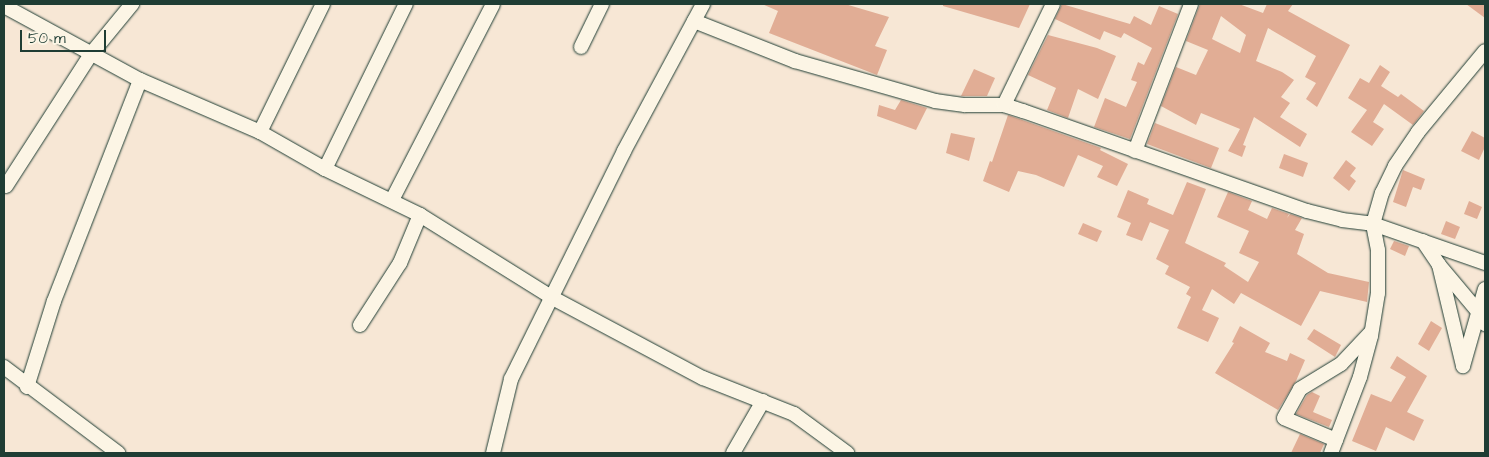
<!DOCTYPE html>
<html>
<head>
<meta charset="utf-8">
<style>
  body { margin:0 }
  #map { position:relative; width:1489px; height:457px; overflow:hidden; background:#f7e7d5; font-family:"Architects Daughter",sans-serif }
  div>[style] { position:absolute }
  .building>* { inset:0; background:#e1ad95 }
  .roads { filter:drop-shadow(0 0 1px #1f3d34) drop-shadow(0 0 1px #1f3d34) }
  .minor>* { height:14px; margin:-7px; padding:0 7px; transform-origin:7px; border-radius:7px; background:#fcf5e5 }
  span { translate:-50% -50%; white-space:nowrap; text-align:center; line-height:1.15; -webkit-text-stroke:5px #fcf5e5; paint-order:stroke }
  .frame { position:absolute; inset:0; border:5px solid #1f3d34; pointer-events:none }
  .scale { position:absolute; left:20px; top:30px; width:86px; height:22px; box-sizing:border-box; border:2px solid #1f3d34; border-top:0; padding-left:6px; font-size:15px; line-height:18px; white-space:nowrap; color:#1f3d34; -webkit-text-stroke:4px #fcf5e5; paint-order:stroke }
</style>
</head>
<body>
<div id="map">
  <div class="building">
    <div style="clip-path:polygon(762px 4px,845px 4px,889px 17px,875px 46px,887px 50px,877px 75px,769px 33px,778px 11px)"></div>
    <div style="clip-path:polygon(943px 4px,1030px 4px,1019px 28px,943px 6px)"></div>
    <div style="clip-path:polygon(1062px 4px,1130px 24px,1134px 16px,1151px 25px,1159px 6px,1178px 14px,1130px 139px,1094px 127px,1105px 98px,1126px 107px,1137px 82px,1131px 80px,1138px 62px,1144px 65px,1152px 48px,1124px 33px,1121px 38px,1104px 31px,1100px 40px,1055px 19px)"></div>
    <div style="clip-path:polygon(evenodd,1200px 4px,1239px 4px,1263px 13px,1267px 4px,1293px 4px,1288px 11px,1350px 45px,1317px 107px,1306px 99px,1316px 83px,1305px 77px,1316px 56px,1268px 28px,1256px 61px,1282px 72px,1294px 80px,1281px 97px,1290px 103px,1280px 117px,1307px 134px,1300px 147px,1254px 117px,1243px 145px,1246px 146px,1242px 157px,1228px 151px,1240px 129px,1201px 113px,1196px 125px,1161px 106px,1176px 67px,1196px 75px,1208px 50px,1186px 41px,1200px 4px,1221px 16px,1246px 35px,1240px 53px,1212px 39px,1221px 16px)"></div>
    <div style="clip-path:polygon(1466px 4px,1485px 4px,1485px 18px)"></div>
    <div style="clip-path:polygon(1048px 35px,1097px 48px,1116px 56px,1098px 99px,1078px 89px,1068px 118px,1047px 110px,1056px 88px,1028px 75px)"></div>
    <div style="clip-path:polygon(1380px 65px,1390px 72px,1381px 86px,1398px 97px,1401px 94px,1424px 111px,1413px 125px,1384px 104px,1373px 122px,1384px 129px,1372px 146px,1351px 132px,1367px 110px,1348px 98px,1360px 78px,1369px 83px)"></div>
    <div style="clip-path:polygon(974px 69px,995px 78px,987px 96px,961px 96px)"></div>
    <div style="clip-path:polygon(901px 100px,927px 108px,916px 130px,877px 116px,879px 105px,895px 110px)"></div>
    <div style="clip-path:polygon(1008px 115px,1101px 148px,1100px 150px,1128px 164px,1117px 186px,1097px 177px,1103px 166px,1078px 155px,1064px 187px,1036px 175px,1018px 171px,1009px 192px,983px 181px,990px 161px,992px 162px)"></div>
    <div style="clip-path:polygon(1155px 123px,1219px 148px,1211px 168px,1147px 144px)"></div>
    <div style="clip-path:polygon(1472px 131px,1485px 138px,1485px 147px,1479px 160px,1461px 151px)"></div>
    <div style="clip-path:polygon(951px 133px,975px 138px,969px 161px,946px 153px)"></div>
    <div style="clip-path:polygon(1284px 154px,1308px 163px,1303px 177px,1279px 168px)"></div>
    <div style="clip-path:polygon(1346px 160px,1356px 168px,1350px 176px,1356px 181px,1349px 191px,1333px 178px)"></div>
    <div style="clip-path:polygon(1403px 170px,1425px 179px,1421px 190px,1413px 187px,1406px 207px,1393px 202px)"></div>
    <div style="clip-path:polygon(1187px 182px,1206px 189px,1185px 243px,1226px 263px,1224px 266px,1248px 282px,1259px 262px,1239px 253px,1249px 231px,1217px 217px,1228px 192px,1252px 201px,1248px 210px,1267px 219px,1272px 208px,1289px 214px,1287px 218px,1290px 214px,1302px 218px,1295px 230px,1304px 234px,1297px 254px,1328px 273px,1369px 282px,1367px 302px,1320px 291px,1301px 326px,1241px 293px,1234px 304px,1212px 289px,1202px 310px,1219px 318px,1208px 342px,1177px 328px,1191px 297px,1186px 294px,1190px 287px,1165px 274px,1169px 266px,1156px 259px,1169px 230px,1150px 222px,1142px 241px,1126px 235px,1131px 223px,1117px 217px,1128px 190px,1149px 199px,1147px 204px,1173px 215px)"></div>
    <div style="clip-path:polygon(1469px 201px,1482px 207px,1477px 219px,1464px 214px)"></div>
    <div style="clip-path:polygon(1446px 221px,1460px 227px,1455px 239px,1441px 234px)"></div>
    <div style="clip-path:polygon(1083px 223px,1102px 231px,1097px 242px,1078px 234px)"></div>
    <div style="clip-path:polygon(1394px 241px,1409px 246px,1405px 256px,1390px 249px)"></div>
    <div style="clip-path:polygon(1431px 321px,1442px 328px,1429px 351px,1418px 344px)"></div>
    <div style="clip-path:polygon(1240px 326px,1270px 343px,1265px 352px,1287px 361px,1290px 353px,1305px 360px,1296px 381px,1278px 410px,1215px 373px,1234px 343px,1232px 342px)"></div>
    <div style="clip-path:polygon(1314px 329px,1341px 345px,1335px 357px,1307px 339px)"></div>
    <div style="clip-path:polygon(1397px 356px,1427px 376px,1407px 412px,1424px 420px,1414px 441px,1386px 427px,1376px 451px,1352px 441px,1371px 394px,1391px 402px,1406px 377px,1390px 368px)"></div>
    <div style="clip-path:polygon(1312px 392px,1320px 396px,1313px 412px,1332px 420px,1329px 427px,1296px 414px,1307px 395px)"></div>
    <div style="clip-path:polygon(1300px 434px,1324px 444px,1320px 453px,1291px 453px)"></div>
  </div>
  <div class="roads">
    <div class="minor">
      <div style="left:4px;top:6px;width:155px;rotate:28.6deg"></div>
      <div style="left:140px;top:80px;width:131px;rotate:23.4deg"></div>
      <div style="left:260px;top:132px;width:75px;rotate:29.6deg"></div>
      <div style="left:325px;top:169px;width:106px;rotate:25.8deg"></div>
      <div style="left:420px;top:215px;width:155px;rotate:32deg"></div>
      <div style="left:551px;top:297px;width:172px;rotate:28.1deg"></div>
      <div style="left:703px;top:378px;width:98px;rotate:21.6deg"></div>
      <div style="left:794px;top:414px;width:66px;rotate:36.3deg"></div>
      <div style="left:694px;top:21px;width:109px;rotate:21.6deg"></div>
      <div style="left:795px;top:61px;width:146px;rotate:15.9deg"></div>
      <div style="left:935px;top:101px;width:30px;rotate:8deg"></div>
      <div style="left:965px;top:105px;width:39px"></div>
      <div style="left:1004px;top:105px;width:20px;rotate:18deg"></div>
      <div style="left:1023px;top:111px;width:301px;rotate:19.4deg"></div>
      <div style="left:1307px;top:211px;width:36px;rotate:14deg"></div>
      <div style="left:1342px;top:220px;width:31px;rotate:7deg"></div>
      <div style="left:1373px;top:224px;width:119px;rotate:19.2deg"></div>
      <div style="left:581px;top:47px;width:48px;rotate:-64deg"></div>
      <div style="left:1004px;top:105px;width:112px;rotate:-64.1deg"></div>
      <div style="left:260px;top:132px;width:143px;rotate:-63.8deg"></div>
      <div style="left:1135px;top:151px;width:157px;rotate:-69.1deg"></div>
      <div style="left:325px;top:169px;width:184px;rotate:-63.9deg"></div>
      <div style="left:6px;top:186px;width:157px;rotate:-57.2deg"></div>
      <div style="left:91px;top:54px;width:65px;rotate:-50.6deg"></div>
      <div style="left:392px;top:200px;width:220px;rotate:-62.7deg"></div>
      <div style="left:1423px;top:241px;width:29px;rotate:56deg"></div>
      <div style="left:1439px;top:265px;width:65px;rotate:50deg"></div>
      <div style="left:1481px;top:315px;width:10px;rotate:66deg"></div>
      <div style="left:1439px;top:265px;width:104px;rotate:76.6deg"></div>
      <div style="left:1463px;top:366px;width:80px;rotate:-74.1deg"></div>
      <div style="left:360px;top:325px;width:74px;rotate:-57.2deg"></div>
      <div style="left:400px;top:263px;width:52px;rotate:-67.4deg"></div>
      <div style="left:4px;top:367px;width:143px;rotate:37deg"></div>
      <div style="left:27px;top:387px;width:90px;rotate:-72.6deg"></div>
      <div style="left:54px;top:301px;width:237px;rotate:-68.7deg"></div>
      <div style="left:1336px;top:440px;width:56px;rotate:-157.1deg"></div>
      <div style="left:1284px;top:418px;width:33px;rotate:-61deg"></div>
      <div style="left:1300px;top:389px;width:48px;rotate:-31.4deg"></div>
      <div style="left:1341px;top:364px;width:44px;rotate:-46.8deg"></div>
      <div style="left:493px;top:453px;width:76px;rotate:-76.3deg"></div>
      <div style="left:511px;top:379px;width:254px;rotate:-63.6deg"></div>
      <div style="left:624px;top:151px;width:167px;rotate:-61.7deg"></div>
      <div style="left:733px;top:453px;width:60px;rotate:-60deg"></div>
      <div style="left:1331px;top:453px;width:81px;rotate:-69.1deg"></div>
      <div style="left:1360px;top:377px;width:42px;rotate:-75deg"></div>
      <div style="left:1371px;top:336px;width:44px;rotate:-80.8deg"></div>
      <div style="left:1378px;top:293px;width:43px;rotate:-90deg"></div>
      <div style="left:1378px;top:250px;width:26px;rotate:-101deg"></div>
      <div style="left:1373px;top:224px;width:32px;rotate:-74deg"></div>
      <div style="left:1382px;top:193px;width:30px;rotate:-64deg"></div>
      <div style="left:1395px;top:166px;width:41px;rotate:-55.9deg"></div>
      <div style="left:1418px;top:132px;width:105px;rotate:-50.4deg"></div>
    </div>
  </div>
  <div class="frame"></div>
  <div class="scale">50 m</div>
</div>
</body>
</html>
